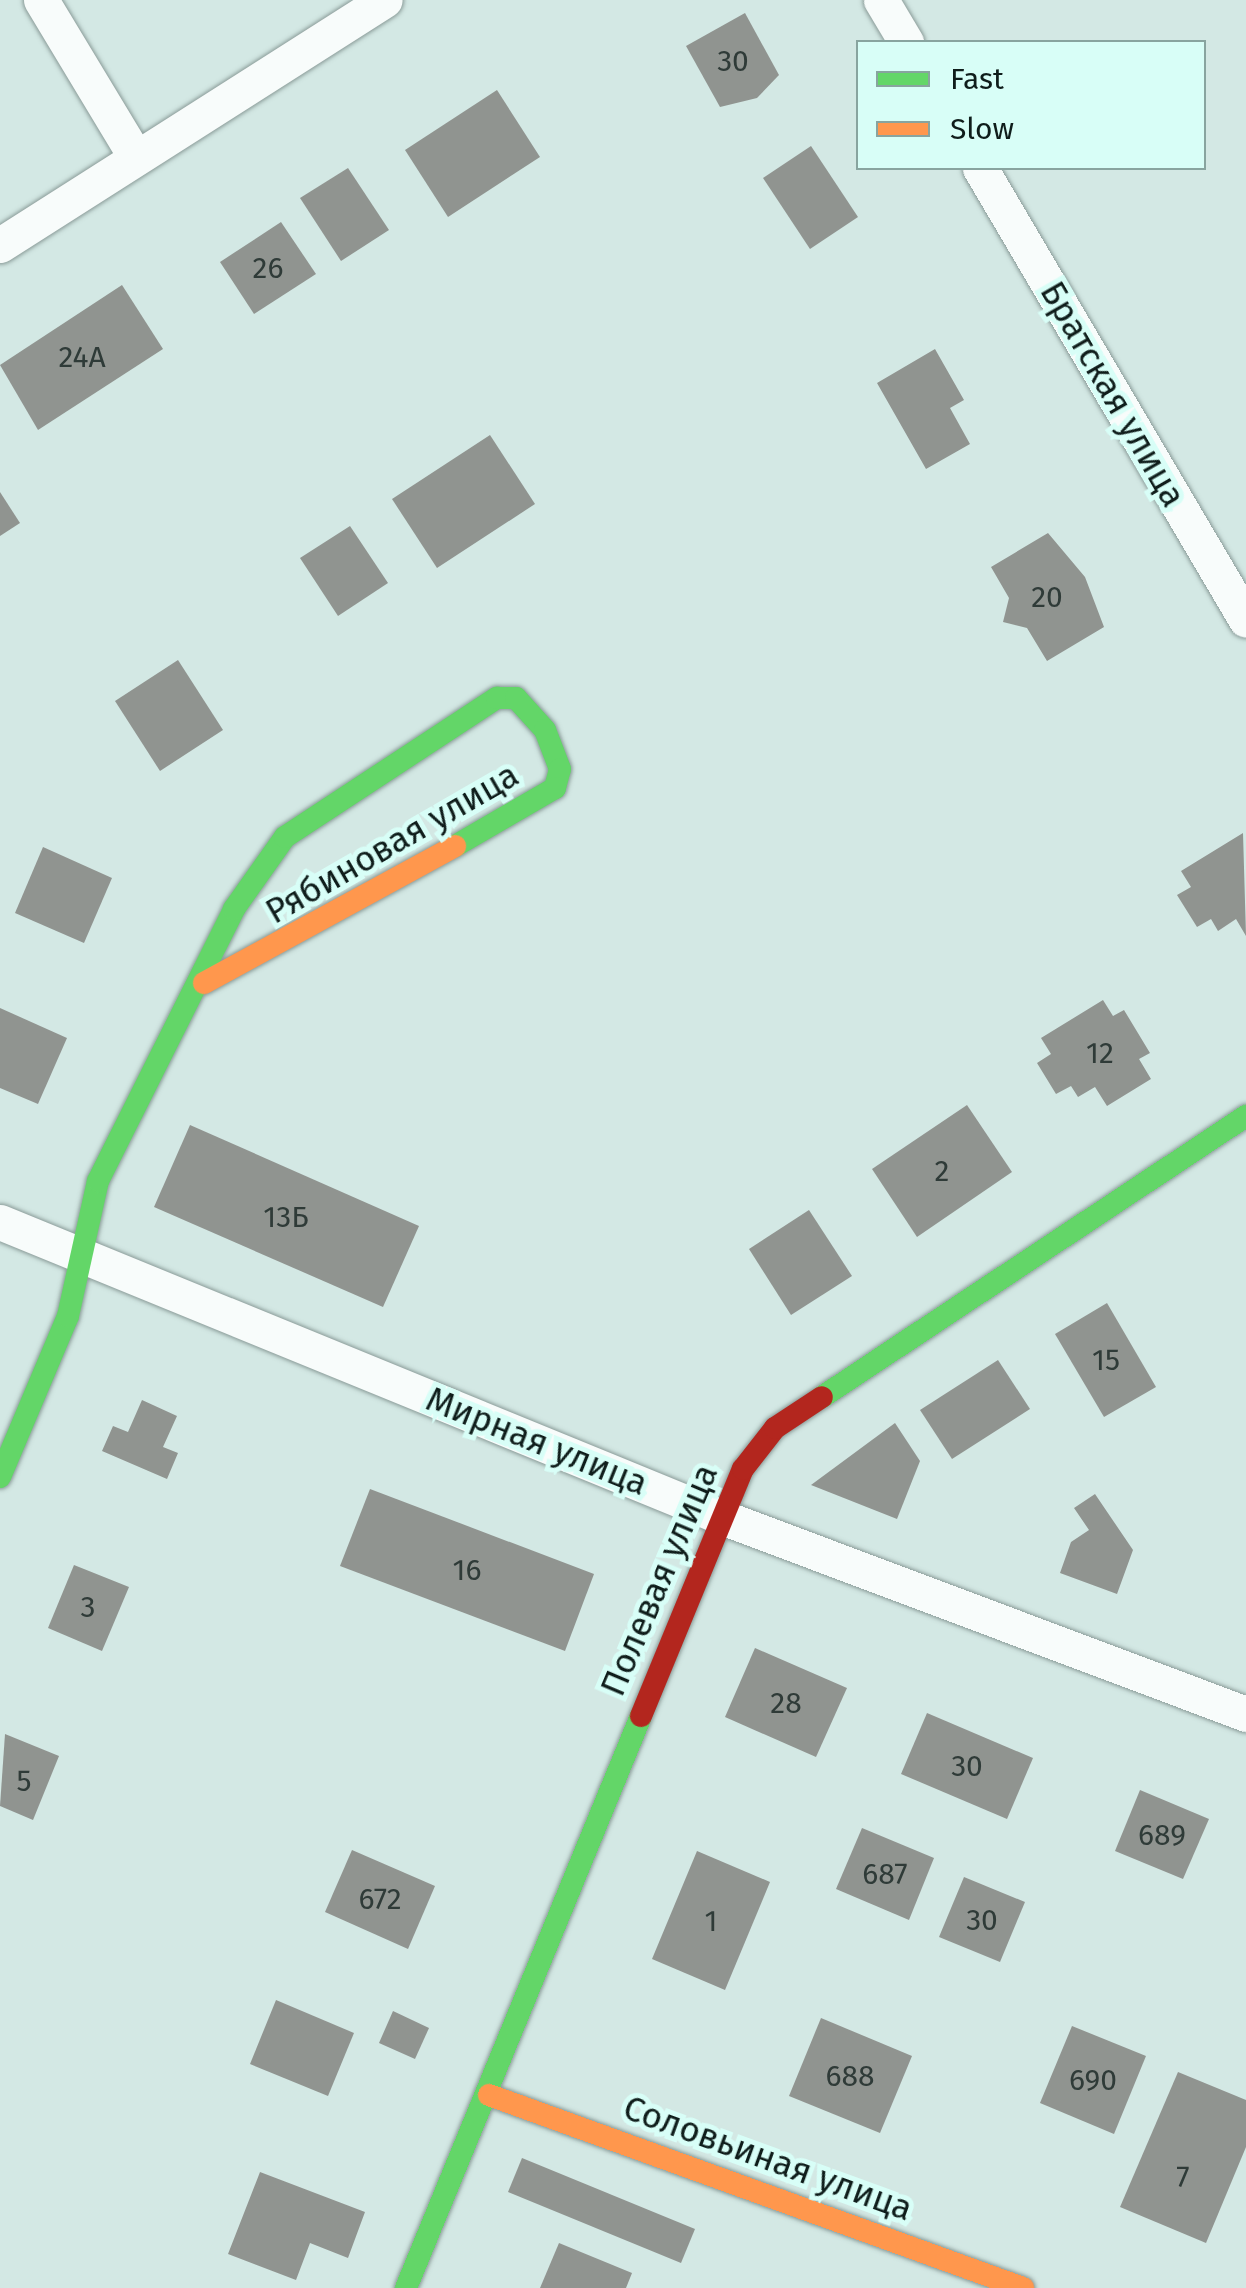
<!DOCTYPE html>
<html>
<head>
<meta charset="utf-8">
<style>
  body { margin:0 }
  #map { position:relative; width:1246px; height:2288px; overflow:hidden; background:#d3e8e4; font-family:"Fira Sans",sans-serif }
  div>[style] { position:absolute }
  .building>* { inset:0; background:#909490 }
  .roads { filter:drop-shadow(0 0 2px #8a9b98) drop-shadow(0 0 2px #8a9b98) }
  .street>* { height:35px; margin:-17.5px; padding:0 17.5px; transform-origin:17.5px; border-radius:17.5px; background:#f8fcfb }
  .fast>* { height:22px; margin:-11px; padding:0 11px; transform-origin:11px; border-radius:11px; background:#63d668 }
  .slow>* { height:22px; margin:-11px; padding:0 11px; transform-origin:11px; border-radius:11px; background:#ff974d }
  .jam>* { height:22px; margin:-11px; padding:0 11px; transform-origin:11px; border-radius:11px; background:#b3261e }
  span { translate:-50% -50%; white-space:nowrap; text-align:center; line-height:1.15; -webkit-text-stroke:10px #d8fef7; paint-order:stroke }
  .number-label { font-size:30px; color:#2f3b38 }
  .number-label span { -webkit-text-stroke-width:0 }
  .street-label { font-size:35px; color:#0f1d1b }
  .legend { position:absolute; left:856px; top:40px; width:350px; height:130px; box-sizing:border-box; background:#d8fef7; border:2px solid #88a49f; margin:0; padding:12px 18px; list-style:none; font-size:30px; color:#0f1d1b }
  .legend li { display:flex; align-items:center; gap:20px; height:50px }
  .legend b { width:50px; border:2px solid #88a49f }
</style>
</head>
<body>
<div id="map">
  <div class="building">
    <div style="clip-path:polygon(745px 13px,779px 75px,757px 98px,720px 107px,686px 46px)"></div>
    <div style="clip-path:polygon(497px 90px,540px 157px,448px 217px,405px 150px)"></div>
    <div style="clip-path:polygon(811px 146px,858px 217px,810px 249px,763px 178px)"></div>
    <div style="clip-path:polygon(348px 168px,389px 230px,341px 261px,300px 198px)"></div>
    <div style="clip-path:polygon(281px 222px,316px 274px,254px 314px,220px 262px)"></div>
    <div style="clip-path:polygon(122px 285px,163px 349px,38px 430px,0 365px)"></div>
    <div style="clip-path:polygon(935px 349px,964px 400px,950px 408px,970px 444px,926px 469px,877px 383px)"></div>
    <div style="clip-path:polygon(490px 435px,535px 504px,437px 568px,392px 499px)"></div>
    <div style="clip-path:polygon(0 492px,20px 523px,0 536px)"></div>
    <div style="clip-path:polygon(350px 526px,388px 583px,338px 616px,300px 558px)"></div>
    <div style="clip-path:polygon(1048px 533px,1085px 577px,1104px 627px,1047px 661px,1027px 628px,1003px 622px,1009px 598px,991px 567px)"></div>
    <div style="clip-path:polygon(178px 660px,223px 730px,160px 771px,115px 701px)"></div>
    <div style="clip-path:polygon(1243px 833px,1246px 936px,1236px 919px,1218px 931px,1211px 919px,1197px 927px,1177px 895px,1191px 887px,1181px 871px)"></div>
    <div style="clip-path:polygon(43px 847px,112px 878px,84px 943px,15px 913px)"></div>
    <div style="clip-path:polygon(1103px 1000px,1113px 1016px,1124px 1010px,1150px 1053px,1139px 1059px,1151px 1079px,1107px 1106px,1095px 1087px,1078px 1097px,1071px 1086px,1056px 1094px,1037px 1063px,1051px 1054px,1041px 1038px)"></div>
    <div style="clip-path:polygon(0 1008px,67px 1038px,38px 1104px,0 1088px)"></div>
    <div style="clip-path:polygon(967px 1105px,1012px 1172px,917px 1237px,872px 1169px)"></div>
    <div style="clip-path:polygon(190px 1125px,419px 1226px,383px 1307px,154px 1207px)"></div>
    <div style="clip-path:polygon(809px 1210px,852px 1276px,791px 1315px,749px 1249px)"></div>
    <div style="clip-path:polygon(1107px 1303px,1156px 1387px,1104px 1417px,1055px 1334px)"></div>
    <div style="clip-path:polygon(998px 1360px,1030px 1409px,952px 1459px,920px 1410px)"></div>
    <div style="clip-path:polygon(142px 1400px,177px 1416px,163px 1447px,178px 1453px,167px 1479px,102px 1451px,113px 1426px,128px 1432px)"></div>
    <div style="clip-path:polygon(895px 1423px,920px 1461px,897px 1519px,811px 1485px)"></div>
    <div style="clip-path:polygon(370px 1489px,594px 1574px,565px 1651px,340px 1566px)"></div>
    <div style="clip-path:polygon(1095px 1494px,1133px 1550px,1117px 1594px,1060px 1573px,1071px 1542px,1089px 1530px,1074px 1508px)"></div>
    <div style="clip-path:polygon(74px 1565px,129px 1587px,102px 1651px,48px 1628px)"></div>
    <div style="clip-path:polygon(755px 1648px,847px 1688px,816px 1757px,725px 1717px)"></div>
    <div style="clip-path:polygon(927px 1713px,1033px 1758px,1007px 1819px,901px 1774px)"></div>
    <div style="clip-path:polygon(5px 1734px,59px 1756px,33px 1820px,0 1806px)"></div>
    <div style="clip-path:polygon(1140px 1790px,1209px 1819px,1183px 1879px,1115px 1851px)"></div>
    <div style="clip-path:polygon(862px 1828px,934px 1858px,909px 1920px,836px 1889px)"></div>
    <div style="clip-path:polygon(352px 1850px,435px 1886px,408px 1949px,325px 1912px)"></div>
    <div style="clip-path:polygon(697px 1851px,770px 1882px,725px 1990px,652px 1959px)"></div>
    <div style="clip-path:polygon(964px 1877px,1025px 1902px,1000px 1962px,939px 1937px)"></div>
    <div style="clip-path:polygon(276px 2000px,354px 2033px,328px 2096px,250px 2064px)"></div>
    <div style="clip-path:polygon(393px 2011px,429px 2028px,415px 2059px,379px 2043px)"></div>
    <div style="clip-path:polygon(821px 2018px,912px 2056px,880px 2133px,789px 2096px)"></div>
    <div style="clip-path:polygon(1072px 2026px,1146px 2056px,1114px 2134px,1040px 2103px)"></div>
    <div style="clip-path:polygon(1178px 2072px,1246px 2100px,1246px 2147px,1206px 2243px,1120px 2207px)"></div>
    <div style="clip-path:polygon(522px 2158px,695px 2229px,681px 2263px,508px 2192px)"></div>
    <div style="clip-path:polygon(260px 2172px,365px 2212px,348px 2258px,310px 2243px,296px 2280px,228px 2254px)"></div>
    <div style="clip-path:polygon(559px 2243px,632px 2273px,626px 2288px,540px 2288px)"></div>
  </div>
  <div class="roads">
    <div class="street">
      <div style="left:41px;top:0;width:182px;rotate:58.9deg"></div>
      <div style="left:881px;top:0;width:49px;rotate:59.2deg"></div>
      <div style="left:980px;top:168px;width:524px;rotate:59.52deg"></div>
      <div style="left:0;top:245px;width:456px;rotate:-32.5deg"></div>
      <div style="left:0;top:1222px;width:777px;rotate:22.24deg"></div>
      <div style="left:719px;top:1516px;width:563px;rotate:20.59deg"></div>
    </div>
    <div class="fast">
      <div style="left:822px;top:1397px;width:509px;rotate:-33.53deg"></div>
      <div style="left:0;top:1477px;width:175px;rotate:-67.1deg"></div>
      <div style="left:68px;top:1316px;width:138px;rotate:-77.5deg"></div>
      <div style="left:98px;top:1181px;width:304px;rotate:-63.4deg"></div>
      <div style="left:234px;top:909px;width:88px;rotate:-54.7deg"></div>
      <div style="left:285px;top:837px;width:254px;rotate:-33.3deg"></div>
      <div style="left:497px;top:698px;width:19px"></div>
      <div style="left:516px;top:698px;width:43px;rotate:47.8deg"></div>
      <div style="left:545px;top:730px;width:42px;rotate:69deg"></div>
      <div style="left:560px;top:769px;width:20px;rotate:105deg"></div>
      <div style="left:555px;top:788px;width:116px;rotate:149.9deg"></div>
      <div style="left:406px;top:2288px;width:618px;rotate:-67.67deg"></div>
    </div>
    <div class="slow">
      <div style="left:204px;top:983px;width:286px;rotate:-28.6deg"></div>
      <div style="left:489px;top:2095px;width:568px;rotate:19.87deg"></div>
    </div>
    <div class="jam">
      <div style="left:641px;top:1716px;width:267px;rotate:-67.6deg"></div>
      <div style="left:743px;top:1469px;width:52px;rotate:-52deg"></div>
      <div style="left:775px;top:1428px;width:56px;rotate:-33.4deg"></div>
    </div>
  </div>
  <div class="number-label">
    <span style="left:733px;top:61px">30</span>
    <span style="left:268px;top:268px">26</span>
    <span style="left:82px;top:357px">24А</span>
    <span style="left:1047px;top:597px">20</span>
    <span style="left:1100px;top:1053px">12</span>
    <span style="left:942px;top:1171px">2</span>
    <span style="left:286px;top:1217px">13Б</span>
    <span style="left:1106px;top:1360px">15</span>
    <span style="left:467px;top:1570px">16</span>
    <span style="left:88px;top:1607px">3</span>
    <span style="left:786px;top:1703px">28</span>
    <span style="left:967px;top:1766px">30</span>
    <span style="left:24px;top:1781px">5</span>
    <span style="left:1162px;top:1835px">689</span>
    <span style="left:885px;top:1874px">687</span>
    <span style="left:380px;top:1899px">672</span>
    <span style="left:982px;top:1920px">30</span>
    <span style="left:711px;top:1921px">1</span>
    <span style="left:850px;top:2076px">688</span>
    <span style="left:1093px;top:2080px">690</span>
    <span style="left:1183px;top:2177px">7</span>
  </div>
  <div class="street-label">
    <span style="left:1113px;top:394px;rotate:60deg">Братская улица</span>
    <span style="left:392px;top:843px;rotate:-30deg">Рябиновая улица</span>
    <span style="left:537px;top:1441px;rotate:22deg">Мирная улица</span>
    <span style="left:659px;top:1580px;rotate:-67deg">Полевая улица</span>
    <span style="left:768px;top:2158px;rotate:20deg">Соловьиная улица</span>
  </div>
  <ul class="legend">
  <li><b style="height:12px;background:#63d668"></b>Fast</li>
  <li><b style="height:12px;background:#ff974d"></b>Slow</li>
  </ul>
</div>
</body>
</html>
